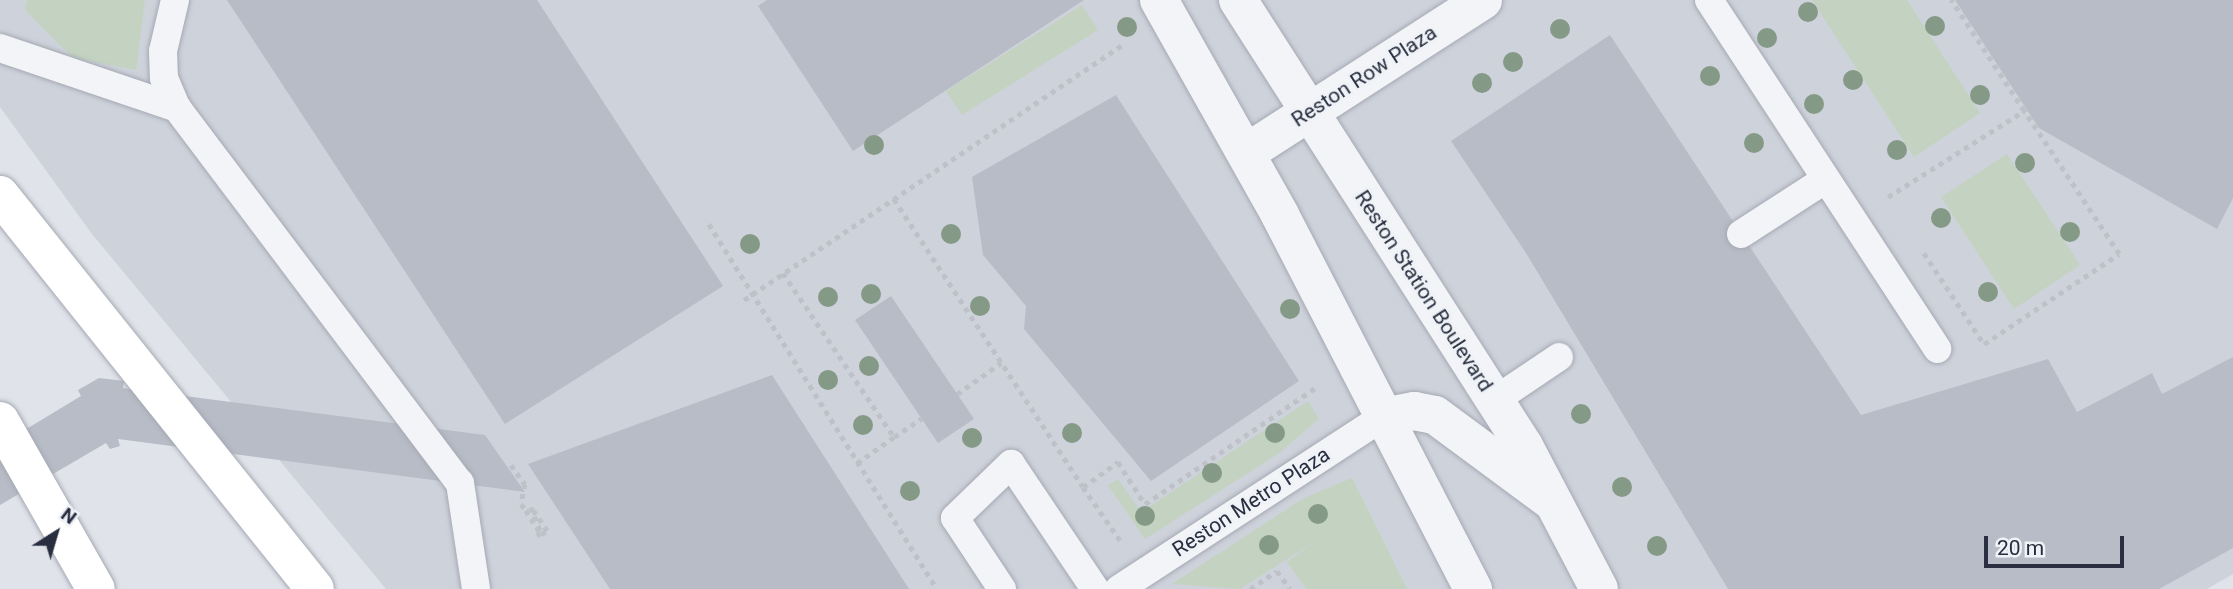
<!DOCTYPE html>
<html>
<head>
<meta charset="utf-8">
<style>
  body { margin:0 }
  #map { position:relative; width:2233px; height:589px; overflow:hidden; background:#e0e3e9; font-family:Roboto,sans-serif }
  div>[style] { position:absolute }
  .built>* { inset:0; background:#ced2db }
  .green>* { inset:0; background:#c4d3c1 }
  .building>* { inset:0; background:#b7bcc6 }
  .path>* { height:4.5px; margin-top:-2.25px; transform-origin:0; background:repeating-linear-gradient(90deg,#bec1c7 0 5px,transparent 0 10px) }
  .roads { filter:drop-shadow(0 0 2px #a5a9b3) drop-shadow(0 0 2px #a5a9b3) }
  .service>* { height:28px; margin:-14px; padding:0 14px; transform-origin:14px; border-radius:14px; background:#f3f4f7 }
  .minor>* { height:38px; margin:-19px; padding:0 19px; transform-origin:19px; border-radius:19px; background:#f3f4f7 }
  .tertiary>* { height:38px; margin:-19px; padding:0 19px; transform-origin:19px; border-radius:19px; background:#f3f4f7 }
  .motorway>* { height:38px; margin:-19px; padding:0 19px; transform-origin:19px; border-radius:19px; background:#fff }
  .trees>* { width:20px; height:20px; margin:-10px; border-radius:50%; background:#859987 }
  span { translate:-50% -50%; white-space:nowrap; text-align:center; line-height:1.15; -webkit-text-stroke:6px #eff2f6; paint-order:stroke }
  .street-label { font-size:21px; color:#292f40 }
  .north { position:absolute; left:21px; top:498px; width:70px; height:70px; -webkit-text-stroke:5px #eff2f6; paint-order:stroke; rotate:37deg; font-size:19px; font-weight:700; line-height:28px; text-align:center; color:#292f40 }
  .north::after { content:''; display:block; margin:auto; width:24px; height:32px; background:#292f40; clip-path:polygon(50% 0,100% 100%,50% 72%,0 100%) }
  .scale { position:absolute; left:1984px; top:536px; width:140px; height:32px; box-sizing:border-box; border:4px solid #292f40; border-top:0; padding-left:9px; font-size:21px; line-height:24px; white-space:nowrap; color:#292f40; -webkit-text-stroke:5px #eff2f6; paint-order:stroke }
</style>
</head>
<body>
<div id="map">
  <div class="built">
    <div style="clip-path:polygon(0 0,2233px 0,2233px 574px,2207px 589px,386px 589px,92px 234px,0 107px)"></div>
  </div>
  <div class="green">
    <div style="clip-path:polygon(27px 0,145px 0,136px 70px,73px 58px,25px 10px)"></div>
    <div style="clip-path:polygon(1812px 0,1907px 0,1980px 113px,1914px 157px)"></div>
    <div style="clip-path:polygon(1082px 5px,1098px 30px,962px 115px,946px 91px)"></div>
    <div style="clip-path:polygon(2007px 154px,2080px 265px,2014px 309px,1941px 197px)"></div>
    <div style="clip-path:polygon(1308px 401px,1319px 419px,1278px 454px,1145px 539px,1108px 485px,1118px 479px,1141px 512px)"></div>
    <div style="clip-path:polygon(1352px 478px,1407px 589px,1306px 589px,1287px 562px,1314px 542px,1240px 589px,1172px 584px,1304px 498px)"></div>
  </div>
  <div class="building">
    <div style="clip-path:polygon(227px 0,537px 0,723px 286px,505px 424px)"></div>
    <div style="clip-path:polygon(767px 0,1084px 0,853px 151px,758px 6px)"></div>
    <div style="clip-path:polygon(1955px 0,2233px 0,2233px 198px,2217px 229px,2039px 128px)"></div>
    <div style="clip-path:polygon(1610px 35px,1861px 415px,2048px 359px,2077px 412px,2152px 373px,2162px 394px,2233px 357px,2233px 548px,2159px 589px,1728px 589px,1526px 253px,1451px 141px)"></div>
    <div style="clip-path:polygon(1116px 95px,1299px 381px,1151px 481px,1024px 329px,1026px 306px,983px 255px,972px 177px)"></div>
    <div style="clip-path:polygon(891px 296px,974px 419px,938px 443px,855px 320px)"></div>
    <div style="clip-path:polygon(772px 375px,909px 589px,610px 589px,528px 464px)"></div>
    <div style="clip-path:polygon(99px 378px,124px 381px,123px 388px,485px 435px,525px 492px,118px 439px,120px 446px,110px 449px,106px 443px,0 505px,0 445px,81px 396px,78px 390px)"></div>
  </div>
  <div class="path">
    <div style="left:1888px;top:197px;width:161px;rotate:-32.3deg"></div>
    <div style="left:2024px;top:111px;width:133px;rotate:-123.3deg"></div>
    <div style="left:894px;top:199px;width:344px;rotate:56.7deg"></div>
    <div style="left:1083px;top:487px;width:43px;rotate:-35.5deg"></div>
    <div style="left:1118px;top:462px;width:50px;rotate:57.3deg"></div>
    <div style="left:1145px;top:504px;width:206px;rotate:-34.3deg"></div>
    <div style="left:709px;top:224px;width:430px;rotate:58deg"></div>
    <div style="left:1924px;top:253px;width:109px;rotate:56.6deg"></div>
    <div style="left:1984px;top:344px;width:162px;rotate:-33.7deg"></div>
    <div style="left:2119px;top:254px;width:172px;rotate:-123.6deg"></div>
    <div style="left:783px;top:273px;width:198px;rotate:55.9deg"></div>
    <div style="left:894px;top:437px;width:34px;rotate:-34deg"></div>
    <div style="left:744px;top:300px;width:458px;rotate:-34deg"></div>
    <div style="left:957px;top:394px;width:54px;rotate:-35.2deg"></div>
    <div style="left:857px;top:463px;width:45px;rotate:-35.1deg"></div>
    <div style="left:511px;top:465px;width:24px;rotate:54deg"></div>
    <div style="left:525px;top:484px;width:20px;rotate:101deg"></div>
    <div style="left:521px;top:504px;width:8px;rotate:50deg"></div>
    <div style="left:526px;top:510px;width:28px;rotate:58deg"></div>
    <div style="left:541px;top:534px;width:7px;rotate:-27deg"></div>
    <div style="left:547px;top:531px;width:29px;rotate:-124deg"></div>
    <div style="left:531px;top:507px;width:28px;rotate:69deg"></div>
    <div style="left:541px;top:533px;width:5px;rotate:143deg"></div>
    <div style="left:1083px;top:487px;width:68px;rotate:55.1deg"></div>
    <div style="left:1250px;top:589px;width:32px;rotate:-34deg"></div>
    <div style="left:1277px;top:571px;width:22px;rotate:54deg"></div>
  </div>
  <div class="roads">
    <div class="service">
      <div style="left:175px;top:0;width:52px;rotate:103.2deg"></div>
      <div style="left:163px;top:51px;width:27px;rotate:88deg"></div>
      <div style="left:164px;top:78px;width:33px;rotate:67deg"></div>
      <div style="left:177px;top:108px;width:470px;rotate:53deg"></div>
      <div style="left:460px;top:483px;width:107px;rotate:81.4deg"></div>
      <div style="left:1709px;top:0;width:417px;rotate:56.8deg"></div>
      <div style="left:0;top:48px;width:187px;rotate:18.7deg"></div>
      <div style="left:1741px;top:234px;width:101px;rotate:-32.9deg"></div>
      <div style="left:1495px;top:400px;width:77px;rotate:-33.9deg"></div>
      <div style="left:1002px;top:589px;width:85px;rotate:-123.5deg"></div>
      <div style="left:955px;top:518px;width:78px;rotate:-44deg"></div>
      <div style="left:1011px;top:464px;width:151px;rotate:56.1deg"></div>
      <div style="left:1119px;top:589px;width:315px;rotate:-33.1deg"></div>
    </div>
    <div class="minor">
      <div style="left:1246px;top:153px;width:282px;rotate:-32.8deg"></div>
    </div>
    <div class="tertiary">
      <div style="left:1159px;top:0;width:247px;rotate:60.6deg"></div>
      <div style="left:1280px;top:215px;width:421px;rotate:62.7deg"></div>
      <div style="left:1238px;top:0;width:530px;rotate:57.33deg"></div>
      <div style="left:1524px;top:446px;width:161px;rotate:62.3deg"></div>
      <div style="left:1383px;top:417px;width:32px;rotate:-11deg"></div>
      <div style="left:1414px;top:411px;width:21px;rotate:11deg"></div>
      <div style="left:1435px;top:415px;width:143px;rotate:36.5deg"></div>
    </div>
    <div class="motorway">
      <div style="left:0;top:195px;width:504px;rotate:51.36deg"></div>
      <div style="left:0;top:421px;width:193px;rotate:60.3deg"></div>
    </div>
  </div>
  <div class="trees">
    <div style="left:1808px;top:12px"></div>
    <div style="left:1935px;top:26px"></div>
    <div style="left:1127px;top:27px"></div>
    <div style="left:1560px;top:29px"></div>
    <div style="left:1767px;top:38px"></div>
    <div style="left:1513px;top:62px"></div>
    <div style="left:1710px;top:76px"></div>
    <div style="left:1853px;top:80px"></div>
    <div style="left:1482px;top:83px"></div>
    <div style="left:1980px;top:95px"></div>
    <div style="left:1814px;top:104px"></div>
    <div style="left:1754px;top:143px"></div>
    <div style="left:874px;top:145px"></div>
    <div style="left:1897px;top:150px"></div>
    <div style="left:2025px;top:163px"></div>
    <div style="left:1941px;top:218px"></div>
    <div style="left:2070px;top:232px"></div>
    <div style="left:951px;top:234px"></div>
    <div style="left:750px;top:244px"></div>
    <div style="left:1988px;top:292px"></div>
    <div style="left:871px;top:294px"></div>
    <div style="left:828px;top:297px"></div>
    <div style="left:980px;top:306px"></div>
    <div style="left:1290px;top:309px"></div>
    <div style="left:869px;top:366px"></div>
    <div style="left:828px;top:380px"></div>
    <div style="left:1581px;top:414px"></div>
    <div style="left:863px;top:425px"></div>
    <div style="left:1072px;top:433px"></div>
    <div style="left:1275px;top:433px"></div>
    <div style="left:972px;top:438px"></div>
    <div style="left:1212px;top:473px"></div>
    <div style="left:1622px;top:487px"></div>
    <div style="left:910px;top:491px"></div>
    <div style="left:1318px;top:514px"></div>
    <div style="left:1145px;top:516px"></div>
    <div style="left:1269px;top:545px"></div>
    <div style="left:1657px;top:546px"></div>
  </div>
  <div class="street-label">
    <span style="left:1364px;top:76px;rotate:-33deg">Reston Row Plaza</span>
    <span style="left:1424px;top:291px;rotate:57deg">Reston Station Boulevard</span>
    <span style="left:1251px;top:502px;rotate:-33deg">Reston Metro Plaza</span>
  </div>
  <div class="north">N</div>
  <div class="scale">20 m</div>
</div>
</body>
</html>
